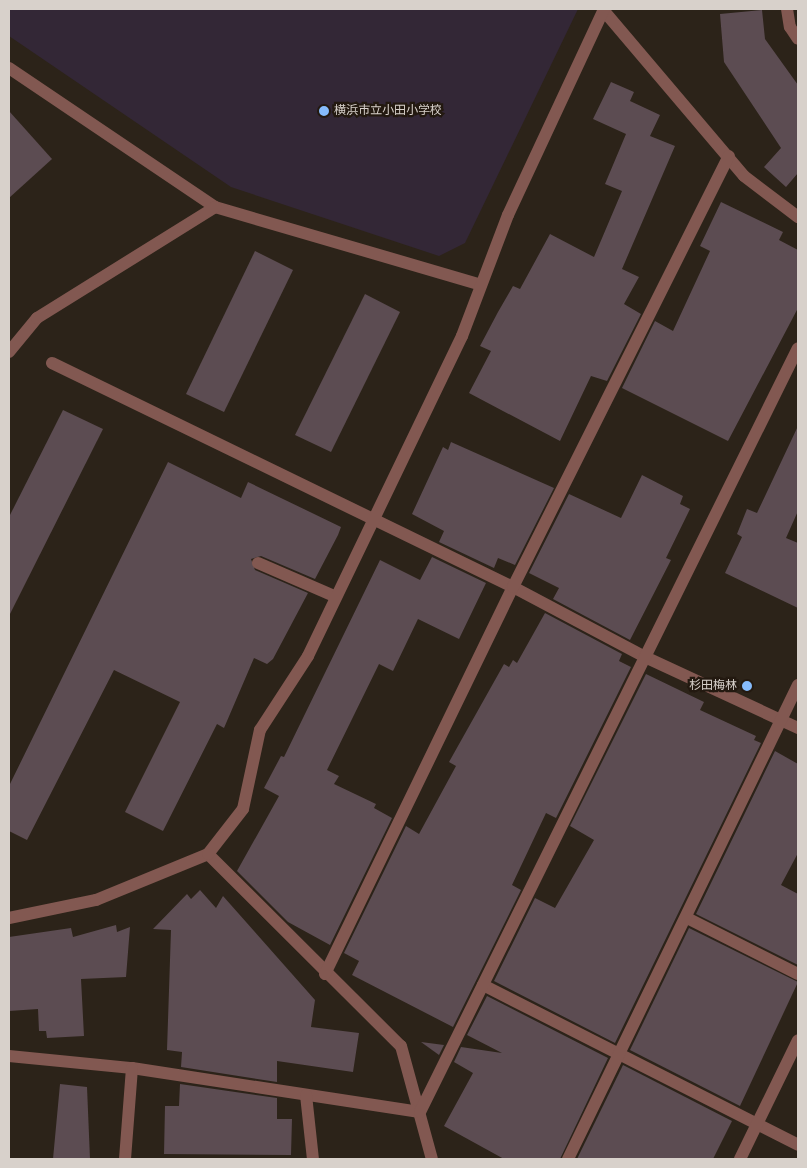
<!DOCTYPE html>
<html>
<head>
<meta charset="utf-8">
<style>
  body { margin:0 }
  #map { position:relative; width:807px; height:1168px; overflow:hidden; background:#2c2319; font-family:"Varela Round","Noto Sans JP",sans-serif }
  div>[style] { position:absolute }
  .education>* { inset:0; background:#332736 }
  .building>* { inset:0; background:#5c4c52 }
  .minor>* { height:12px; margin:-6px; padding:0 6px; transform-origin:6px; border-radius:6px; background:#825851 }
  .dots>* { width:14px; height:14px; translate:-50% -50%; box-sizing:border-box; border:2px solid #231910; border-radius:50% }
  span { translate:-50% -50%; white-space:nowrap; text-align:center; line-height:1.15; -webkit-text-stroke:4.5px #231910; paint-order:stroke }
  .poi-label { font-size:12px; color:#d8d1cb }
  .left { translate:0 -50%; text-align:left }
  .right { translate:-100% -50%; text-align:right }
  .frame { position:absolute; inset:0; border:10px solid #d8d1cb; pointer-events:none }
</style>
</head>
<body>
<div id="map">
  <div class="education">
    <div style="clip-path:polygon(9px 9px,578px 9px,465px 243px,439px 256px,231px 187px,9px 36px)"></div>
  </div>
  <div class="building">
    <div style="clip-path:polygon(762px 10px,765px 39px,798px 85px,798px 173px,786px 187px,764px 167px,781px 148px,724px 62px,720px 14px)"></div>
    <div style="clip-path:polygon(611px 82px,634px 92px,630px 101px,660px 115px,650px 136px,675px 146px,622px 269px,639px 277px,624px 304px,641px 314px,607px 381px,591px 376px,560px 441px,469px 393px,491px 351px,480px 346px,498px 312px,513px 286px,520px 289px,550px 234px,594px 257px,622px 191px,605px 184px,626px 134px,593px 119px)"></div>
    <div style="clip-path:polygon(9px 111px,52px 159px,9px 198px)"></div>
    <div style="clip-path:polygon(721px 202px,783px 232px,779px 240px,798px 250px,798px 308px,728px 441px,622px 388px,655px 321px,673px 331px,710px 251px,700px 246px)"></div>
    <div style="clip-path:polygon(255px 251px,293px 270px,224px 412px,186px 394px)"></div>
    <div style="clip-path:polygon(365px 294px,400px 312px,331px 452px,295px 435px)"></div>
    <div style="clip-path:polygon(63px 410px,103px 429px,9px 616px,9px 517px)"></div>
    <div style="clip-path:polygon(798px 426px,798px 511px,786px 538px,798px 543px,798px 608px,725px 573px,742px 537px,737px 534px,747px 509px,757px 513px)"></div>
    <div style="clip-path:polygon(451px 442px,554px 488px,515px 565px,498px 558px,494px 568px,439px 542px,444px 531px,412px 514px,443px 447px,448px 450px)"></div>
    <div style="clip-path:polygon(168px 462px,241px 498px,248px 482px,341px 527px,338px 535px,315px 579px,261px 556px,251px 559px,255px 570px,308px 593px,273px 659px,267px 664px,254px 658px,224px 728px,217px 724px,163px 831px,125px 812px,180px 702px,114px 670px,27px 840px,9px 831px,9px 786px)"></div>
    <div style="clip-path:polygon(642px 475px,683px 496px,680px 504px,690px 509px,666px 558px,671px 560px,630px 640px,553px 599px,559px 588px,529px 573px,569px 494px,621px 518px)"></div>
    <div style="clip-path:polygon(432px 557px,486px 583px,459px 639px,418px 619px,393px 671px,379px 664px,327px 770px,339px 776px,334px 784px,376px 804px,374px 808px,392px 818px,330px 945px,288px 922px,237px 871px,279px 796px,264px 788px,281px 756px,284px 757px,380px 560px,420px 580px)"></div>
    <div style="clip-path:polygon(545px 613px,622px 654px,619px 661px,631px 667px,556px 818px,546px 813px,512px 885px,521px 890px,453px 1027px,352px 975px,359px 961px,344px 953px,406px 826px,419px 834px,456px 766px,449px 762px,504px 664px,509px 667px,513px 660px,517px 663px)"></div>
    <div style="clip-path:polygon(646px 674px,704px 702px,700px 710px,756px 736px,754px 740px,761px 743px,615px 1043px,494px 981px,535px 898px,555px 908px,594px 840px,570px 826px)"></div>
    <div style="clip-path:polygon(775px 751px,798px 764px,798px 853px,781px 885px,798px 894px,798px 965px,696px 914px)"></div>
    <div style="clip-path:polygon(200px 890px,216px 908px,223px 896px,315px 1000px,311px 1027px,359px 1033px,353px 1072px,277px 1061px,277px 1082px,181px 1067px,182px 1052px,167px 1050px,171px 930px,153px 929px,187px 894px,191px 899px)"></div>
    <div style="clip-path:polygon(116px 925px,117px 932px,130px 927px,126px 977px,81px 979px,84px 1036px,47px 1038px,46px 1031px,39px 1031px,38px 1009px,9px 1011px,9px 937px,71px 928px,73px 937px)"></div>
    <div style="clip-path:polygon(689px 928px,798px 982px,740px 1106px,630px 1050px)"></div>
    <div style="clip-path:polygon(487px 996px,608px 1058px,560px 1159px,504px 1159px,444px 1126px,473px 1073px,454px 1062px,461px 1047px,502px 1053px,467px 1035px)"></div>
    <div style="clip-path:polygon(421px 1042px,444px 1045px,439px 1055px)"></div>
    <div style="clip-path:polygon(623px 1065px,732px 1121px,713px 1159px,577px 1159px)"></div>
    <div style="clip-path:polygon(60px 1084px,87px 1087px,90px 1159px,53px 1159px)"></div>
    <div style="clip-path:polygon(180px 1084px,277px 1098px,277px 1119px,292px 1119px,291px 1155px,164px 1154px,165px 1106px,179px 1106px)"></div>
  </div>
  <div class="minor">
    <div style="left:787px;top:9px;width:18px;rotate:81deg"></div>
    <div style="left:790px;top:27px;width:14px;rotate:56deg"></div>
    <div style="left:604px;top:11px;width:216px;rotate:49.7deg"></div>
    <div style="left:744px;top:176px;width:68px;rotate:37.2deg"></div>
    <div style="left:9px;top:68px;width:249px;rotate:34deg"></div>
    <div style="left:215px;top:207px;width:275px;rotate:16.3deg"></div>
    <div style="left:9px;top:352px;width:44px;rotate:-50.5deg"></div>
    <div style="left:37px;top:318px;width:210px;rotate:-31.9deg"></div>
    <div style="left:52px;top:363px;width:513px;rotate:25.92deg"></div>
    <div style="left:513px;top:587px;width:149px;rotate:27.9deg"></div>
    <div style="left:645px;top:657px;width:169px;rotate:24.9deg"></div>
    <div style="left:258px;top:563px;width:83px;rotate:23.5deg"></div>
    <div style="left:208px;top:854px;width:272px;rotate:44.9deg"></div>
    <div style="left:401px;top:1046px;width:117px;rotate:74.7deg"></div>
    <div style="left:9px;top:918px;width:89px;rotate:-11.7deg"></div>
    <div style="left:96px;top:900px;width:121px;rotate:-22.3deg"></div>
    <div style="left:208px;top:854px;width:57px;rotate:-52.1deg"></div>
    <div style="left:243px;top:809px;width:81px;rotate:-77.9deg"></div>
    <div style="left:260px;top:730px;width:88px;rotate:-57deg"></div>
    <div style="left:308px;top:656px;width:355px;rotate:-64.3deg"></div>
    <div style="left:462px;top:336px;width:129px;rotate:-69.2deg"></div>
    <div style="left:508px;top:215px;width:227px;rotate:-65deg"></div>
    <div style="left:687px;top:918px;width:124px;rotate:26.8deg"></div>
    <div style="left:325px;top:974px;width:430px;rotate:-64.1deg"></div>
    <div style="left:513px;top:587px;width:482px;rotate:-63.4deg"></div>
    <div style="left:483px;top:985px;width:353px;rotate:26.9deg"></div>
    <div style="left:9px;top:1056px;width:124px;rotate:5.6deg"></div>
    <div style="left:132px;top:1068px;width:291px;rotate:8.7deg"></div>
    <div style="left:420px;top:1112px;width:852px;rotate:-63.68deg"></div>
    <div style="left:306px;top:1095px;width:64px;rotate:83.8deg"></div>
    <div style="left:125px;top:1159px;width:91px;rotate:-85.6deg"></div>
    <div style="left:568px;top:1159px;width:527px;rotate:-64.12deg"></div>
    <div style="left:740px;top:1159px;width:132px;rotate:-64deg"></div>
  </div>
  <div class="dots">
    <div style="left:324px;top:111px;background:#86bbfb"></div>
    <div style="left:747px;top:686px;background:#86bbfb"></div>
  </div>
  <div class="poi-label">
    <span class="left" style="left:334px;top:111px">横浜市立小田小学校</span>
    <span class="right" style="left:737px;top:686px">杉田梅林</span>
  </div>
  <div class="frame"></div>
</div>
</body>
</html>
